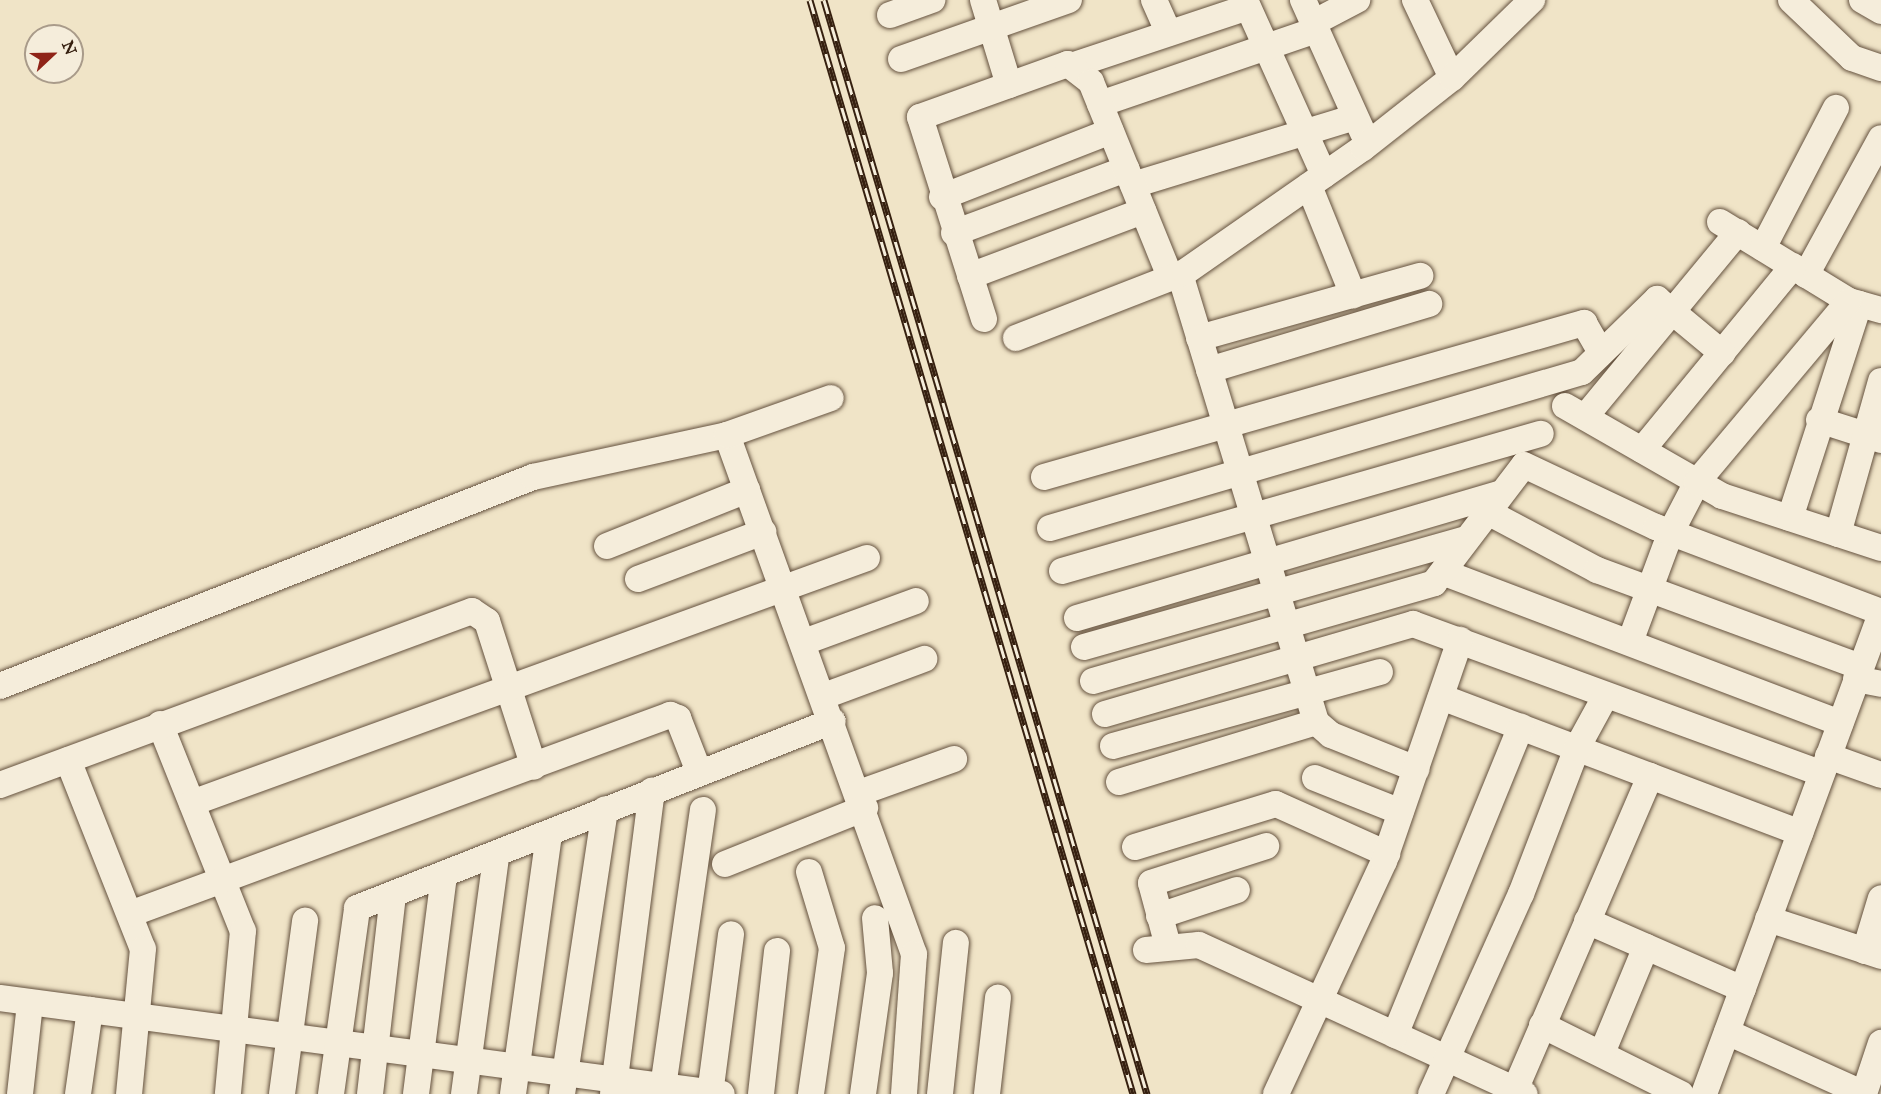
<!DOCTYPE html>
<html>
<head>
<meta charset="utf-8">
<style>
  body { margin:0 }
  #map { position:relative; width:1881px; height:1094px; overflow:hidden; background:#f0e4c7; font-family:"IM FELL Great Primer",serif }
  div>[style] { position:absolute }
  .roads { filter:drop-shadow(0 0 2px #64513e) drop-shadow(0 0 2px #64513e) }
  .minor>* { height:26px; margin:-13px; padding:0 13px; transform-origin:13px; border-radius:13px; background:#f5eddb }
  .rail>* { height:7px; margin-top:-3.5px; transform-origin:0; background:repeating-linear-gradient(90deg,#f5eddb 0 14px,#362010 0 28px); box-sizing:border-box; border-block:2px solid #362010 }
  span { translate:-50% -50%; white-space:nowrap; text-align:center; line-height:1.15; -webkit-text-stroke:4.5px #f5eddb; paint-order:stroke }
  .north { position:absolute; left:24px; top:24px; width:60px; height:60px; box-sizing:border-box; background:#f5eddb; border:2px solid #a99b8a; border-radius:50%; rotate:68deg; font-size:16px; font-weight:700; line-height:24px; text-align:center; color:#362010 }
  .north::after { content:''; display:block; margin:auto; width:21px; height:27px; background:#8f2418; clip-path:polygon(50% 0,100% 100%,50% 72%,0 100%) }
</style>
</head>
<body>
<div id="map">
  <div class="roads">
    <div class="minor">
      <div style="left:983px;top:0;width:89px;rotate:73deg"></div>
      <div style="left:1154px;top:0;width:36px;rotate:66deg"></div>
      <div style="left:1245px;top:0;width:192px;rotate:65.7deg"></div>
      <div style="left:1303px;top:0;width:146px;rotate:65.7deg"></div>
      <div style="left:1415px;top:0;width:86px;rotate:64.6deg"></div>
      <div style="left:1791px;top:0;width:84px;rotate:43.6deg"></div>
      <div style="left:1852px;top:58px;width:31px;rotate:19deg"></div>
      <div style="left:1862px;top:0;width:22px;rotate:30deg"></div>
      <div style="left:890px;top:15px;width:45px;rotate:-19.7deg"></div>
      <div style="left:1313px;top:23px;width:50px;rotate:-27.6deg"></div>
      <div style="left:901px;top:59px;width:178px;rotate:-19.4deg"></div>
      <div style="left:1074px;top:65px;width:183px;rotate:-18.4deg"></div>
      <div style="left:1100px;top:104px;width:228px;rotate:-18.9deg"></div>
      <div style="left:1133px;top:185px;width:232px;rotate:-17deg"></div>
      <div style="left:1309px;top:186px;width:118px;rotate:68deg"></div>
      <div style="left:942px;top:197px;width:181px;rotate:-21.3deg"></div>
      <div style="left:1720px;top:222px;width:151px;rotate:31.5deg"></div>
      <div style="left:1849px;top:301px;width:33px;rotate:16deg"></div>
      <div style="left:954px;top:233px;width:184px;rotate:-20.4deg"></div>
      <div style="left:1763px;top:248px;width:158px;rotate:-62.5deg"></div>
      <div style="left:1180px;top:274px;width:468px;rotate:73.1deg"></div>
      <div style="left:1316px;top:722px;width:20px;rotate:41deg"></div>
      <div style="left:1331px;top:735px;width:92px;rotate:21.8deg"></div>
      <div style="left:1806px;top:275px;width:156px;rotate:-61.3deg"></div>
      <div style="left:970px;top:276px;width:185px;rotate:-20.6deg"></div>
      <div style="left:984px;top:319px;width:212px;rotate:-107.6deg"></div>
      <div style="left:920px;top:117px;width:157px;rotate:-19.7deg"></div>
      <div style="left:1068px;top:64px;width:29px;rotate:38deg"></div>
      <div style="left:1091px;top:82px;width:210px;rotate:67.9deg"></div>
      <div style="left:1016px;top:338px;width:181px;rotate:-21.3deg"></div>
      <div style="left:1185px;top:272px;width:217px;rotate:-34.9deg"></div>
      <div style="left:1363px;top:148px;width:113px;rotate:-38.2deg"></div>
      <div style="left:1452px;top:78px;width:112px;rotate:-44.3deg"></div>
      <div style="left:1199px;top:338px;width:230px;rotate:-15.7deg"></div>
      <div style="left:1209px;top:370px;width:230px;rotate:-16.7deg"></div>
      <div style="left:1565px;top:406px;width:181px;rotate:29.8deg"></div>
      <div style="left:1722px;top:496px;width:167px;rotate:18.1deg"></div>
      <div style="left:1585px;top:417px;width:240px;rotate:-50.4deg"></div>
      <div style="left:1819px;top:420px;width:65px;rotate:17.9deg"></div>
      <div style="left:727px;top:435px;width:552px;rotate:70.19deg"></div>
      <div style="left:914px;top:954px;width:140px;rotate:94.1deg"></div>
      <div style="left:1642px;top:450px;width:238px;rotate:-50.6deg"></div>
      <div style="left:1044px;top:477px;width:562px;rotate:-15.92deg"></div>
      <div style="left:1584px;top:323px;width:34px;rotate:60deg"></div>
      <div style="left:1486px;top:511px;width:126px;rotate:28deg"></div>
      <div style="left:1597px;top:570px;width:280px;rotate:20.2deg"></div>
      <div style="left:1790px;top:518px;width:225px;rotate:-72.1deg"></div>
      <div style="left:1050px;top:528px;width:554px;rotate:-16.34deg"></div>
      <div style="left:1582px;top:372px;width:105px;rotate:-44.2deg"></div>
      <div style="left:1657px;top:299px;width:85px;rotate:39.7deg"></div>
      <div style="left:1838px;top:534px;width:159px;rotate:-74.3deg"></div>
      <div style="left:607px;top:546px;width:151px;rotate:-21.8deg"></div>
      <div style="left:1062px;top:571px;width:498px;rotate:-16deg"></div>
      <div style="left:1445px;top:573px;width:423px;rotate:20.8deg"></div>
      <div style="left:638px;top:579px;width:134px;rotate:-20.6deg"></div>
      <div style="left:1077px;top:618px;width:442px;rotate:-16.4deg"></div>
      <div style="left:804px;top:642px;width:119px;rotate:-20.1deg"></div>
      <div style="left:1630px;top:642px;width:117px;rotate:-69.6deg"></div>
      <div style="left:1671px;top:532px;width:56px;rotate:-62.5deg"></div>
      <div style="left:1697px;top:482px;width:236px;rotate:-50deg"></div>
      <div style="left:1084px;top:647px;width:397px;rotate:-15.8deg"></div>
      <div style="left:1856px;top:679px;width:25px;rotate:11deg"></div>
      <div style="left:1093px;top:681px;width:355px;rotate:-16deg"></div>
      <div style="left:1434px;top:583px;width:148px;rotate:-52.7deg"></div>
      <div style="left:1524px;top:465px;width:146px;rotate:25.2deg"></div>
      <div style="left:1656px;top:527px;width:241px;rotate:20.7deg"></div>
      <div style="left:0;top:686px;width:573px;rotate:-21.41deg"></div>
      <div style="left:533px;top:477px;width:198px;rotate:-12.2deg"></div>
      <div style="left:727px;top:435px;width:110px;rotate:-19.6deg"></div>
      <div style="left:824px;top:696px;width:107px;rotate:-20.3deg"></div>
      <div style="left:1441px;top:697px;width:384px;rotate:20.7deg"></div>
      <div style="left:1105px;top:714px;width:321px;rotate:-16.3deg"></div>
      <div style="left:1413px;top:624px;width:434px;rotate:20.1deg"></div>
      <div style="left:160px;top:724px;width:223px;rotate:68.2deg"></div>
      <div style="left:243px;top:931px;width:164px;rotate:95.3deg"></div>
      <div style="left:1113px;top:746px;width:277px;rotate:-15.5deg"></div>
      <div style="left:1828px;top:756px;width:56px;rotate:19.7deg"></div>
      <div style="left:68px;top:760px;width:203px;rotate:68.4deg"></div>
      <div style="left:143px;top:949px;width:146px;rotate:95.5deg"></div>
      <div style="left:1315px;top:778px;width:92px;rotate:21.6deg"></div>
      <div style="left:1119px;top:782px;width:206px;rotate:-16.9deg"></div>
      <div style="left:0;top:785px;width:503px;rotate:-20.24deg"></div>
      <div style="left:472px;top:611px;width:18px;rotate:34deg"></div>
      <div style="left:487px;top:621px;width:153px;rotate:72.2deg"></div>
      <div style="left:859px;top:793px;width:101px;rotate:-19.7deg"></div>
      <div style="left:192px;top:803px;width:718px;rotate:-19.95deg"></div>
      <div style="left:1135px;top:847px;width:147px;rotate:-17deg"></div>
      <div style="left:1276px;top:804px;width:122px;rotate:24.2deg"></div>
      <div style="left:725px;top:864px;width:151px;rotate:-21.8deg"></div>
      <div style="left:809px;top:872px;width:79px;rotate:73.2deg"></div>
      <div style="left:832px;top:948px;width:148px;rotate:98.2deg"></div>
      <div style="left:130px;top:914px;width:576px;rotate:-20.23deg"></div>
      <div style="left:670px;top:715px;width:9px;rotate:21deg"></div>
      <div style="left:678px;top:718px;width:58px;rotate:68.7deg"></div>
      <div style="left:1159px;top:916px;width:82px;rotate:-18.4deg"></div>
      <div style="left:1768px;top:919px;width:119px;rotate:18.1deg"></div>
      <div style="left:1587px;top:921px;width:170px;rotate:23.6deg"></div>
      <div style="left:1168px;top:946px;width:65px;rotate:-105.1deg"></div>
      <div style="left:1151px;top:883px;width:121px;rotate:-17.8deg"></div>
      <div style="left:1146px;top:950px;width:53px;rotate:-5.4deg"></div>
      <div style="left:1199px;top:945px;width:358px;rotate:24.6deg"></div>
      <div style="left:1865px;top:951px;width:55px;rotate:-73.2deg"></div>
      <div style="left:0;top:998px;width:728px;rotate:7.57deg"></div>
      <div style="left:1542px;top:1025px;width:155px;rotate:26.4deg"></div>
      <div style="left:1727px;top:1032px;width:150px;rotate:24.3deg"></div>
      <div style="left:1395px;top:1035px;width:333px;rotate:-67.8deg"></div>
      <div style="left:1602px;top:1053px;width:115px;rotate:-67.5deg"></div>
      <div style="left:1515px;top:1090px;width:342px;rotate:-66.7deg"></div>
      <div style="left:20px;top:1094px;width:92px;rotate:-83.7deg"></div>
      <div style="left:78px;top:1094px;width:85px;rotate:-81.9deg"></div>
      <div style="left:282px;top:1094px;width:175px;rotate:-82.4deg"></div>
      <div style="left:331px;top:1094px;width:188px;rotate:-82deg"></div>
      <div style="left:357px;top:908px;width:511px;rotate:-21.45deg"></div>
      <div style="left:370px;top:1094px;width:200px;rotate:-83.4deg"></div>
      <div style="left:416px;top:1094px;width:222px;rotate:-82.7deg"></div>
      <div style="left:464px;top:1094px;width:240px;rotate:-82.3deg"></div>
      <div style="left:513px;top:1094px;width:263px;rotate:-82.1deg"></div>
      <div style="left:562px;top:1094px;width:288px;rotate:-81.4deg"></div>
      <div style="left:613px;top:1094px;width:306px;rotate:-82.7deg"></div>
      <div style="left:662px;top:1094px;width:287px;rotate:-81.8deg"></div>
      <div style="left:710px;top:1094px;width:161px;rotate:-82.5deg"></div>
      <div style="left:761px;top:1094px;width:144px;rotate:-83.6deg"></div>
      <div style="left:863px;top:1094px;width:122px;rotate:-82deg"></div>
      <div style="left:880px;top:973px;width:55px;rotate:-95.2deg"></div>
      <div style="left:940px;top:1094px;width:152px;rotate:-84deg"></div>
      <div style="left:987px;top:1094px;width:97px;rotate:-83.5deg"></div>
      <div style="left:1276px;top:1094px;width:257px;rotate:-65.1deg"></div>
      <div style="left:1384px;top:861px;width:234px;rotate:-71deg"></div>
      <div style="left:1431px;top:1094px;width:219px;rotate:-65.8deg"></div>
      <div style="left:1521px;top:894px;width:156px;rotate:-69deg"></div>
      <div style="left:1577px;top:748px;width:60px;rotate:-61.3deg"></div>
      <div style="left:1704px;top:1094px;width:512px;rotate:-69.76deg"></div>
      <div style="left:1864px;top:1094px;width:54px;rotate:-71.6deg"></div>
    </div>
  </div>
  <div class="rail">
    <div style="left:810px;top:0;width:1141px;rotate:73.55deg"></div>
    <div style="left:824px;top:0;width:1141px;rotate:73.55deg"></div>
  </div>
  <div class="north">N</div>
</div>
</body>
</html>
